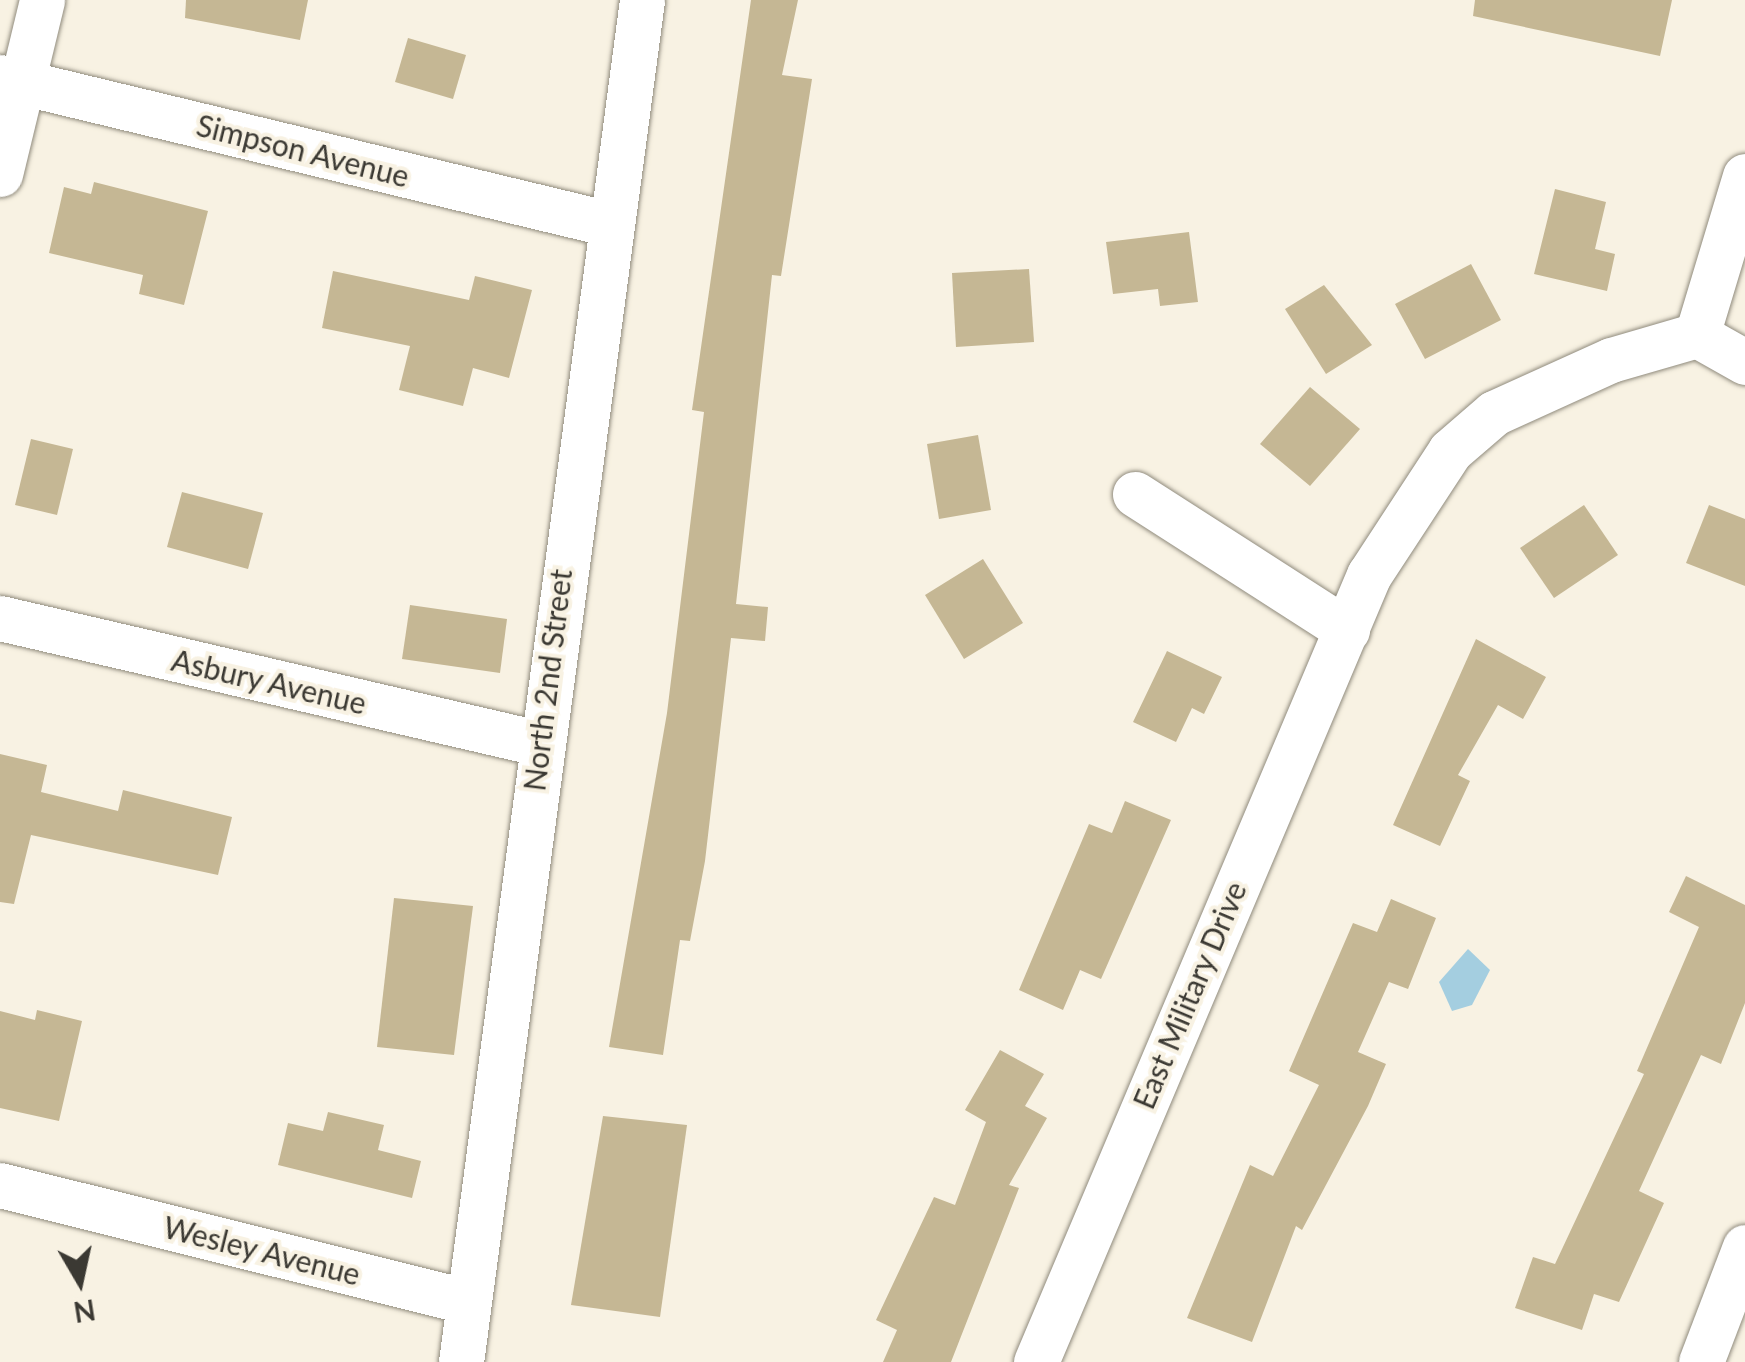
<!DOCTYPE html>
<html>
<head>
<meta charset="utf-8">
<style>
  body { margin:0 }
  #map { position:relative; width:1745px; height:1362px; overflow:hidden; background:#f8f2e3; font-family:Lato,sans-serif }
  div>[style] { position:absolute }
  .water>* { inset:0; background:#a4cee0 }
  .building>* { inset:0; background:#c5b794 }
  .roads { filter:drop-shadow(0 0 2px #908b7d) drop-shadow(0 0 2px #908b7d) }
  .minor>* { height:45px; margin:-22.5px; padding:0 22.5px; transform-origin:22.5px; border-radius:22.5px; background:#fff }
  span { translate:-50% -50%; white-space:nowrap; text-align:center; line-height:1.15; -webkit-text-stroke:8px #f8f2e3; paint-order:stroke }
  .street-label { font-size:30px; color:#3b3933 }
  .north { position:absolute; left:30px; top:1232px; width:100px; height:100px; -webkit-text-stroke:8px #f8f2e3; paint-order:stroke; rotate:171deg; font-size:28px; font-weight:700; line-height:40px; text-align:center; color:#3b3933 }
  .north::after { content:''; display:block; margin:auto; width:35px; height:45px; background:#3b3933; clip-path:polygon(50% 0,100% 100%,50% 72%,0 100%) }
</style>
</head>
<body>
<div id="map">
  <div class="water">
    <div style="clip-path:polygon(1468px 949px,1490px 970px,1472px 1005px,1452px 1011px,1439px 982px)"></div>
  </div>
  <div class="building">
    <div style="clip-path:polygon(186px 0,308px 0,300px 40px,185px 18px)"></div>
    <div style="clip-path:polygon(751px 0,798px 0,782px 75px,812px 79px,781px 276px,772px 275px,736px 604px,768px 607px,765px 641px,731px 638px,705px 861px,690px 941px,680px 940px,663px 1055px,609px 1047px,667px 713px,704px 412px,692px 410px)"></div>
    <div style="clip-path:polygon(1475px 0,1672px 0,1660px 56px,1473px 16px)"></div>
    <div style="clip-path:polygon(408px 38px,466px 55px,453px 99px,395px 82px)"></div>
    <div style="clip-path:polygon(94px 182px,208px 211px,184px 305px,139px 294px,143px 275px,49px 253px,64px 187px,91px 194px)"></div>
    <div style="clip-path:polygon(1555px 189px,1606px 202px,1595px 249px,1615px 254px,1607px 291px,1534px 274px)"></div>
    <div style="clip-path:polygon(1189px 232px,1198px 302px,1160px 306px,1158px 289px,1113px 294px,1106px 242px)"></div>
    <div style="clip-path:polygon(1471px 264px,1501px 320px,1425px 359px,1395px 304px)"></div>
    <div style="clip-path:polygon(1029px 269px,1034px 342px,956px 347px,952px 273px)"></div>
    <div style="clip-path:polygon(333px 271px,469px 300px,475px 276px,532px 290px,509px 378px,473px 368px,463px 406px,399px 390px,410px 346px,322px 328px)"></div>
    <div style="clip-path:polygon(1324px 285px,1372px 345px,1326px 374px,1285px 309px)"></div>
    <div style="clip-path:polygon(1310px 387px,1360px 429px,1310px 486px,1260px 444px)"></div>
    <div style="clip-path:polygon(978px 435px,991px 510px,939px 519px,927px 444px)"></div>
    <div style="clip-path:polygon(31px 439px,73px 449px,57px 515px,15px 505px)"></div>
    <div style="clip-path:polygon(182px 492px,263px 513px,248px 569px,167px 547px)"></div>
    <div style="clip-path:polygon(1584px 505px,1618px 555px,1554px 598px,1520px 548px)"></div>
    <div style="clip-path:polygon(1709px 505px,1745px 519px,1745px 586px,1686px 563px)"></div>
    <div style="clip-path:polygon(983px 559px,1023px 623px,964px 659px,925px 595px)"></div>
    <div style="clip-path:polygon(410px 605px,507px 619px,500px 673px,402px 659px)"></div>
    <div style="clip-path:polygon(1476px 639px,1546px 677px,1523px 719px,1498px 705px,1458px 775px,1470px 781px,1440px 846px,1393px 825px)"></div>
    <div style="clip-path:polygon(1167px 651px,1222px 677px,1204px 714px,1192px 708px,1176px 742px,1133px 722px)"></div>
    <div style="clip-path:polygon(0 754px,47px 765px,41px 792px,118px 811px,123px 790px,232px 817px,218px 875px,31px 835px,14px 904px,0 902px)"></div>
    <div style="clip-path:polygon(1125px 801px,1171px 820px,1101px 979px,1080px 970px,1063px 1010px,1019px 990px,1089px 824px,1112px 833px)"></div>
    <div style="clip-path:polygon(1686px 876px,1745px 905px,1745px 1003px,1721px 1064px,1701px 1055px,1639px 1191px,1664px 1203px,1619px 1302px,1594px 1294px,1582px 1330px,1515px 1308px,1533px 1257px,1555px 1264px,1644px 1074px,1637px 1071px,1699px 927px,1669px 912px)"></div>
    <div style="clip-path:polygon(394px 898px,473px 906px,454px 1055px,377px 1047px)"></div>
    <div style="clip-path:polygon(1391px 899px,1436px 918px,1408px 989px,1389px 982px,1358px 1052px,1386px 1064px,1368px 1106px,1302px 1230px,1296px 1226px,1252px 1342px,1187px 1318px,1250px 1165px,1273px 1176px,1319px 1085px,1289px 1071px,1353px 923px,1377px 932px)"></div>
    <div style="clip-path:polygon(37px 1010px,82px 1021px,59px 1121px,0 1108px,0 1011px,35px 1020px)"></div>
    <div style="clip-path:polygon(1000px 1050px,1044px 1074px,1025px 1106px,1047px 1118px,1009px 1185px,1019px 1188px,951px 1362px,883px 1362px,897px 1330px,876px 1320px,934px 1197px,955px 1205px,986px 1122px,965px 1110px)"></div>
    <div style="clip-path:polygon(328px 1112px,384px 1125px,378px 1150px,421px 1161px,412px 1198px,278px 1165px,288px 1123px,323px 1131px)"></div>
    <div style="clip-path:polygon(603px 1116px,687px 1125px,660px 1317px,571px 1305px)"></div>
  </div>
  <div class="roads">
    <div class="minor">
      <div style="left:0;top:77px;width:623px;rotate:13.55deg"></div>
      <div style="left:0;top:174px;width:179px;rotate:-76.4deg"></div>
      <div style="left:1697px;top:335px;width:166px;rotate:-73.2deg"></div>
      <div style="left:1697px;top:335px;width:55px;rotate:29.4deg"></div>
      <div style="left:1135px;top:494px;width:252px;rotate:32.7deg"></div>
      <div style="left:0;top:618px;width:552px;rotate:13.08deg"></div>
      <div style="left:0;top:1185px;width:479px;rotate:14deg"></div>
      <div style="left:461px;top:1362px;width:1374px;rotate:-82.43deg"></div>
      <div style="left:1036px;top:1362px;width:855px;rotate:-67.07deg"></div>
      <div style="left:1369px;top:575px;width:148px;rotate:-56.8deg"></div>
      <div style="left:1450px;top:451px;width:58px;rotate:-40.8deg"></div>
      <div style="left:1494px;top:413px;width:128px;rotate:-24.4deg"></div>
      <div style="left:1611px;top:360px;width:90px;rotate:-16.2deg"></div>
      <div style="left:1701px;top:1362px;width:123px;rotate:-69.1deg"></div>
    </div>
  </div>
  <div class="street-label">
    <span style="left:303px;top:150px;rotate:14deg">Simpson Avenue</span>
    <span style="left:547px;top:680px;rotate:-83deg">North 2nd Street</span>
    <span style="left:269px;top:681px;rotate:13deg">Asbury Avenue</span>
    <span style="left:1189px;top:995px;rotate:-67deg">East Military Drive</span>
    <span style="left:262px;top:1250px;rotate:14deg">Wesley Avenue</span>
  </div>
  <div class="north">N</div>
</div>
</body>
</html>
